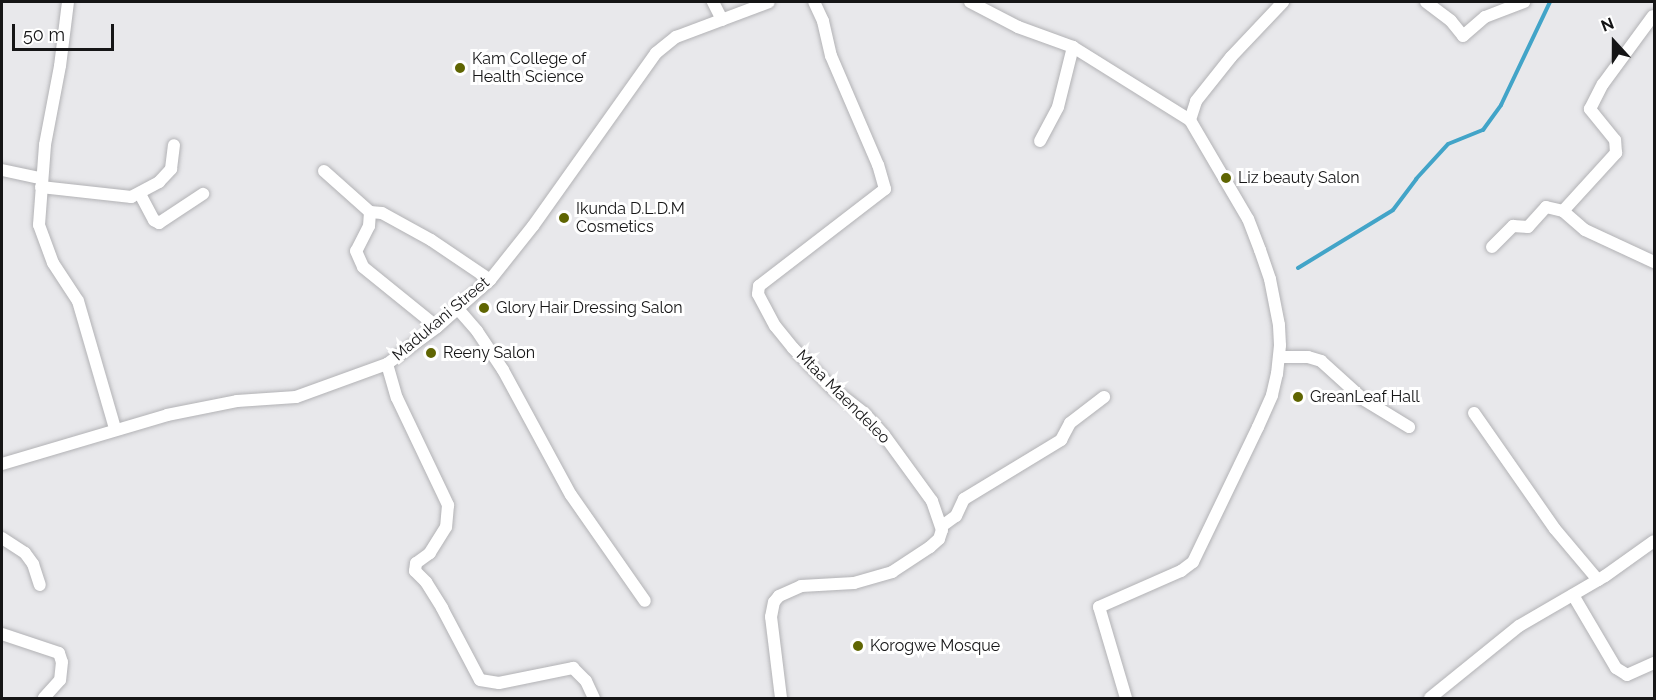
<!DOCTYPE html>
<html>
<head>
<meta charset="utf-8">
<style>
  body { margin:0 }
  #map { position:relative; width:1656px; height:700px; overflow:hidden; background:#e8e8eb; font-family:Raleway,sans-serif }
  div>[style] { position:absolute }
  .stream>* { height:4px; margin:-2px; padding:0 2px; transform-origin:2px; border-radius:2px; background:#42a4c8 }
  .roads { filter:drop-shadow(0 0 2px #b2b2b5) drop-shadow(0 0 2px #b2b2b5) }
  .street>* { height:12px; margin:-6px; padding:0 6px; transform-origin:6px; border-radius:6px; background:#fff }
  .dots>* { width:16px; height:16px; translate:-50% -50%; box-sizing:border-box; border:3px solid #fff; border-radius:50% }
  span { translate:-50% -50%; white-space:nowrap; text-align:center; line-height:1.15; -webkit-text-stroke:6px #fff; paint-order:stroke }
  .poi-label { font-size:16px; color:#151516 }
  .left { translate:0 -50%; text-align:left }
  .street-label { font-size:16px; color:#151516 }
  .frame { position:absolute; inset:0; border:3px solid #151516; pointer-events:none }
  .north { position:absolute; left:1584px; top:12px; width:60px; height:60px; -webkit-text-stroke:4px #fff; paint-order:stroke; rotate:339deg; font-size:16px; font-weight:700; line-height:24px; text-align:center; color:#151516 }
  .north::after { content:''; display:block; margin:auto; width:21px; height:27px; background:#151516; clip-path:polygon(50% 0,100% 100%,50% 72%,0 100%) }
  .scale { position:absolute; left:12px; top:24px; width:102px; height:27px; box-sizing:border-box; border:3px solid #151516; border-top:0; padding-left:8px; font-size:18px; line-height:21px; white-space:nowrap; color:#151516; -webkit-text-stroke:4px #fff; paint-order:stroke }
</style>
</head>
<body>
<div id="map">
  <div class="stream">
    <div style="left:1298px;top:268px;width:111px;rotate:-31.4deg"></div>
    <div style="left:1393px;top:210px;width:39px;rotate:-53deg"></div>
    <div style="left:1416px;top:179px;width:47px;rotate:-47.6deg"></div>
    <div style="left:1448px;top:144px;width:38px;rotate:-22deg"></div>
    <div style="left:1483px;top:130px;width:31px;rotate:-54deg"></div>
    <div style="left:1501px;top:105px;width:114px;rotate:-64.6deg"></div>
  </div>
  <div class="roads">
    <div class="street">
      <div style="left:68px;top:2px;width:64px;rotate:97.1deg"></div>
      <div style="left:60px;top:66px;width:80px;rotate:100.8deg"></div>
      <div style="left:45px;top:145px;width:80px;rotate:94.3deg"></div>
      <div style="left:39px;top:225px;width:40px;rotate:69.8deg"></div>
      <div style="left:53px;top:263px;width:45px;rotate:56.7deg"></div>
      <div style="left:78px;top:301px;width:132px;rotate:73.8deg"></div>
      <div style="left:713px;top:2px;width:20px;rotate:63deg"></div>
      <div style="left:970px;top:2px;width:54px;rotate:27.5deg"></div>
      <div style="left:1018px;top:27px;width:59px;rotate:20deg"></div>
      <div style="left:1073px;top:47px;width:138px;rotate:32deg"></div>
      <div style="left:1426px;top:2px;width:31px;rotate:37deg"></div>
      <div style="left:1451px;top:21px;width:19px;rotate:51deg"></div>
      <div style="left:1463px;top:36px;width:29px;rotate:-41deg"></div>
      <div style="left:1485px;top:17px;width:42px;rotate:-21deg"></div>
      <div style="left:1040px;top:141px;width:38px;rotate:-62deg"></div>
      <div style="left:1058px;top:107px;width:62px;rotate:-76deg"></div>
      <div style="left:2px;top:170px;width:40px;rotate:12deg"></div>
      <div style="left:324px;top:171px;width:62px;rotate:41.7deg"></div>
      <div style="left:370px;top:212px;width:14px;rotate:94deg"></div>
      <div style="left:369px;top:226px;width:28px;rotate:117deg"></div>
      <div style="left:356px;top:251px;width:17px;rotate:66deg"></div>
      <div style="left:363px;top:267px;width:95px;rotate:39deg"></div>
      <div style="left:41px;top:187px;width:91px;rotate:6.3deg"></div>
      <div style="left:131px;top:197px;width:32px;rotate:-28deg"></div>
      <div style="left:159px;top:182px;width:18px;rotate:-47deg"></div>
      <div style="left:171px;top:169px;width:24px;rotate:-83deg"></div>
      <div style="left:140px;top:194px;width:30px;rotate:62deg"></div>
      <div style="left:154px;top:220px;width:6px;rotate:31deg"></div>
      <div style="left:159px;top:223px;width:53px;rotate:-33.4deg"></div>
      <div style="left:1563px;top:211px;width:79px;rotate:-47.6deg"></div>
      <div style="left:1616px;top:153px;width:13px;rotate:-94deg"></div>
      <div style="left:1615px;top:140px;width:40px;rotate:-129deg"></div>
      <div style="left:1590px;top:109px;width:28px;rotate:-63deg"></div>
      <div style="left:1603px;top:84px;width:84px;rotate:-53.7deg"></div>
      <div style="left:370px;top:212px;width:12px;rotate:5deg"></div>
      <div style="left:382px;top:213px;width:56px;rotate:28.9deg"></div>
      <div style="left:431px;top:240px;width:71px;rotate:34.1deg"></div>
      <div style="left:1492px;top:247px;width:30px;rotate:-45deg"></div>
      <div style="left:1513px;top:226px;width:15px;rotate:4deg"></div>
      <div style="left:1528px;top:227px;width:27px;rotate:-48deg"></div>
      <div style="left:1546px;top:207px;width:17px;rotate:13deg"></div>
      <div style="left:1563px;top:211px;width:29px;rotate:41deg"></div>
      <div style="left:1585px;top:230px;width:76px;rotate:24.9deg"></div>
      <div style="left:458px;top:309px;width:29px;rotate:49deg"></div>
      <div style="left:477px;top:331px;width:47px;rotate:56.3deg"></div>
      <div style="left:503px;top:370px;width:142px;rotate:61.5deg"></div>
      <div style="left:571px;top:495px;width:129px;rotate:55.1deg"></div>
      <div style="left:1279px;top:357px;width:29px"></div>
      <div style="left:1308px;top:357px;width:14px;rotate:17deg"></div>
      <div style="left:1321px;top:361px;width:57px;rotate:42.1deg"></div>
      <div style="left:1363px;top:399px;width:54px;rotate:31.3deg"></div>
      <div style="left:387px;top:364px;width:35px;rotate:74deg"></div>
      <div style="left:397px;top:398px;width:119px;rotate:64.5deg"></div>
      <div style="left:448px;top:505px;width:22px;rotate:95deg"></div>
      <div style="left:446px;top:527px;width:31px;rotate:122deg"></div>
      <div style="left:430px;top:553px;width:17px;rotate:144deg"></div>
      <div style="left:416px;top:563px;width:8px;rotate:97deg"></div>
      <div style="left:415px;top:571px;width:16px;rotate:45deg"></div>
      <div style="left:426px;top:582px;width:31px;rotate:58deg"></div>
      <div style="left:442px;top:608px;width:81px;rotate:62.2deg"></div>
      <div style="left:480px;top:680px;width:19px;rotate:9deg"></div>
      <div style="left:499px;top:683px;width:76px;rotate:-11.5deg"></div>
      <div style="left:573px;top:668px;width:18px;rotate:45deg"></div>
      <div style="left:586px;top:681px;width:19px;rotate:65deg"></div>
      <div style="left:1474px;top:413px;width:141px;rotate:55.1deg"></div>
      <div style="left:1555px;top:529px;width:67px;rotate:49.9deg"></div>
      <div style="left:2px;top:464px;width:172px;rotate:-16.5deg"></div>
      <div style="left:167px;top:415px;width:71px;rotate:-11.3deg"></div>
      <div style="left:237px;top:401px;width:59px;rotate:-3.9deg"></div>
      <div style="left:296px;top:397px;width:97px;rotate:-19.9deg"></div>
      <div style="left:387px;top:364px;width:62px;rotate:-36.5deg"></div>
      <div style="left:437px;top:327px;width:71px;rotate:-41.6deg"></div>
      <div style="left:490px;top:280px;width:69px;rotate:-51.5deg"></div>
      <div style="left:533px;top:226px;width:212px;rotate:-54.6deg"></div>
      <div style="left:656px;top:53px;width:26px;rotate:-39deg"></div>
      <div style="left:676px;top:37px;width:99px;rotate:-20.6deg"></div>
      <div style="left:942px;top:526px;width:17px;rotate:-36deg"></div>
      <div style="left:956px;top:516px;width:19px;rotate:-65deg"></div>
      <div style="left:964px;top:499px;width:114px;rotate:-31.3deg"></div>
      <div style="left:1061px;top:440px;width:19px;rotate:-62deg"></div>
      <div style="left:1070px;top:423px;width:43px;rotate:-37.4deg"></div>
      <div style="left:2px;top:538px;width:27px;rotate:33deg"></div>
      <div style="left:25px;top:553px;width:14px;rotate:54deg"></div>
      <div style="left:33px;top:564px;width:22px;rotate:72deg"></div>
      <div style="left:1573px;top:595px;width:85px;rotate:59.5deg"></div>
      <div style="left:1616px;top:668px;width:13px;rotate:32deg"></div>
      <div style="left:1627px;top:675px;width:30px;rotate:-24deg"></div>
      <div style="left:2px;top:634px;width:60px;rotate:18.4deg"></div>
      <div style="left:59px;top:653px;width:9px;rotate:72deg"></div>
      <div style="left:62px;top:662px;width:18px;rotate:96deg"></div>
      <div style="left:60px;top:680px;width:24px;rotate:132deg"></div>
      <div style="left:781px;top:698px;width:82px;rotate:-97deg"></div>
      <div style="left:771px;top:617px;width:15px;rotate:-79deg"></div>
      <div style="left:774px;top:602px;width:8px;rotate:-50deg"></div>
      <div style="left:779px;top:596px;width:24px;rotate:-24deg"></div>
      <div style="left:801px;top:586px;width:53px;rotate:-3.2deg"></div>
      <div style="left:854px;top:583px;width:40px;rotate:-16deg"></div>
      <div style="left:892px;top:572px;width:45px;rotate:-33.3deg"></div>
      <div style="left:930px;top:547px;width:12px;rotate:-42deg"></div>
      <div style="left:939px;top:539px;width:9px;rotate:-72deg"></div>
      <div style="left:942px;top:530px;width:31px;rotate:-109deg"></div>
      <div style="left:932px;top:501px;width:82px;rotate:-126deg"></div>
      <div style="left:884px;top:435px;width:30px;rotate:-132deg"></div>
      <div style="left:864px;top:413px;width:39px;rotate:-142deg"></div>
      <div style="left:833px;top:389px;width:57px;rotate:-134.3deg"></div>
      <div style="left:793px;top:348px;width:28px;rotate:-129deg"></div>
      <div style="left:775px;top:326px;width:36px;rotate:-118deg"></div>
      <div style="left:758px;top:294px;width:8px;rotate:-83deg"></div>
      <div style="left:759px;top:286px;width:159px;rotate:-37.6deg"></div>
      <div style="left:885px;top:189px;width:25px;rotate:-106deg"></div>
      <div style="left:878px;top:165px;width:119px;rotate:-113.3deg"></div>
      <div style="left:831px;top:56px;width:36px;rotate:-103deg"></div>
      <div style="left:823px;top:21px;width:21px;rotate:-115deg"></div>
      <div style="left:1126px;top:698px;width:95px;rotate:-106.5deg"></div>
      <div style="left:1099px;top:607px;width:90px;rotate:-23.7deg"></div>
      <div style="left:1181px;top:571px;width:15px;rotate:-37deg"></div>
      <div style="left:1193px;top:562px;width:150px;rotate:-64.3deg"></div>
      <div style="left:1258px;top:427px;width:35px;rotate:-66deg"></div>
      <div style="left:1272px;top:395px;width:22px;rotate:-77deg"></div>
      <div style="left:1277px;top:374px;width:29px;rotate:-84deg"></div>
      <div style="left:1280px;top:345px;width:20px;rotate:-93deg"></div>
      <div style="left:1279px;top:325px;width:47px;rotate:-101.1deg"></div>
      <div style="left:1270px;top:279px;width:31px;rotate:-109deg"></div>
      <div style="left:1260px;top:250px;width:33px;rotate:-111deg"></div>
      <div style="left:1248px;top:219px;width:115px;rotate:-120.4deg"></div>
      <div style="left:1190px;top:120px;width:20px;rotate:-72deg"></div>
      <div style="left:1196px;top:101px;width:56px;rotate:-51.5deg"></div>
      <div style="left:1231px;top:57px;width:76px;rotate:-46.6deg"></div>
      <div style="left:1430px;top:698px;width:114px;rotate:-39deg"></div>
      <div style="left:1519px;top:626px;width:99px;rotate:-30.2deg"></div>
      <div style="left:1605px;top:576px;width:60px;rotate:-35.5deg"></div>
    </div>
  </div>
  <div class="dots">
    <div style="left:460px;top:68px;background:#5f6502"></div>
    <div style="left:1226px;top:178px;background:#5f6502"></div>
    <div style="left:564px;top:218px;background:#5f6502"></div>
    <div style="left:484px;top:308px;background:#5f6502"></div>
    <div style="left:431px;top:353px;background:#5f6502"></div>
    <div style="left:1298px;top:397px;background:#5f6502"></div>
    <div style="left:858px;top:646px;background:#5f6502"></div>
  </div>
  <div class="poi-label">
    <span class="left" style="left:472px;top:68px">Kam College of<br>Health Science</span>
    <span class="left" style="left:1238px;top:178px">Liz beauty Salon</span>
    <span class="left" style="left:576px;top:218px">Ikunda D.L.D.M<br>Cosmetics</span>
    <span class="left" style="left:496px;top:308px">Glory Hair Dressing Salon</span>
    <span class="left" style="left:443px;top:353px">Reeny Salon</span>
    <span class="left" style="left:1310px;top:397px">GreanLeaf Hall</span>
    <span class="left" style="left:870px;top:646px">Korogwe Mosque</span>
  </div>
  <div class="street-label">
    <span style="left:441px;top:319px;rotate:-40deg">Madukani Street</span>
    <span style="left:843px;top:397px;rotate:45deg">Mtaa Maendeleo</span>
  </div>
  <div class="frame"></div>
  <div class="north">N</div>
  <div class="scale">50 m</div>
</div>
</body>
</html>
